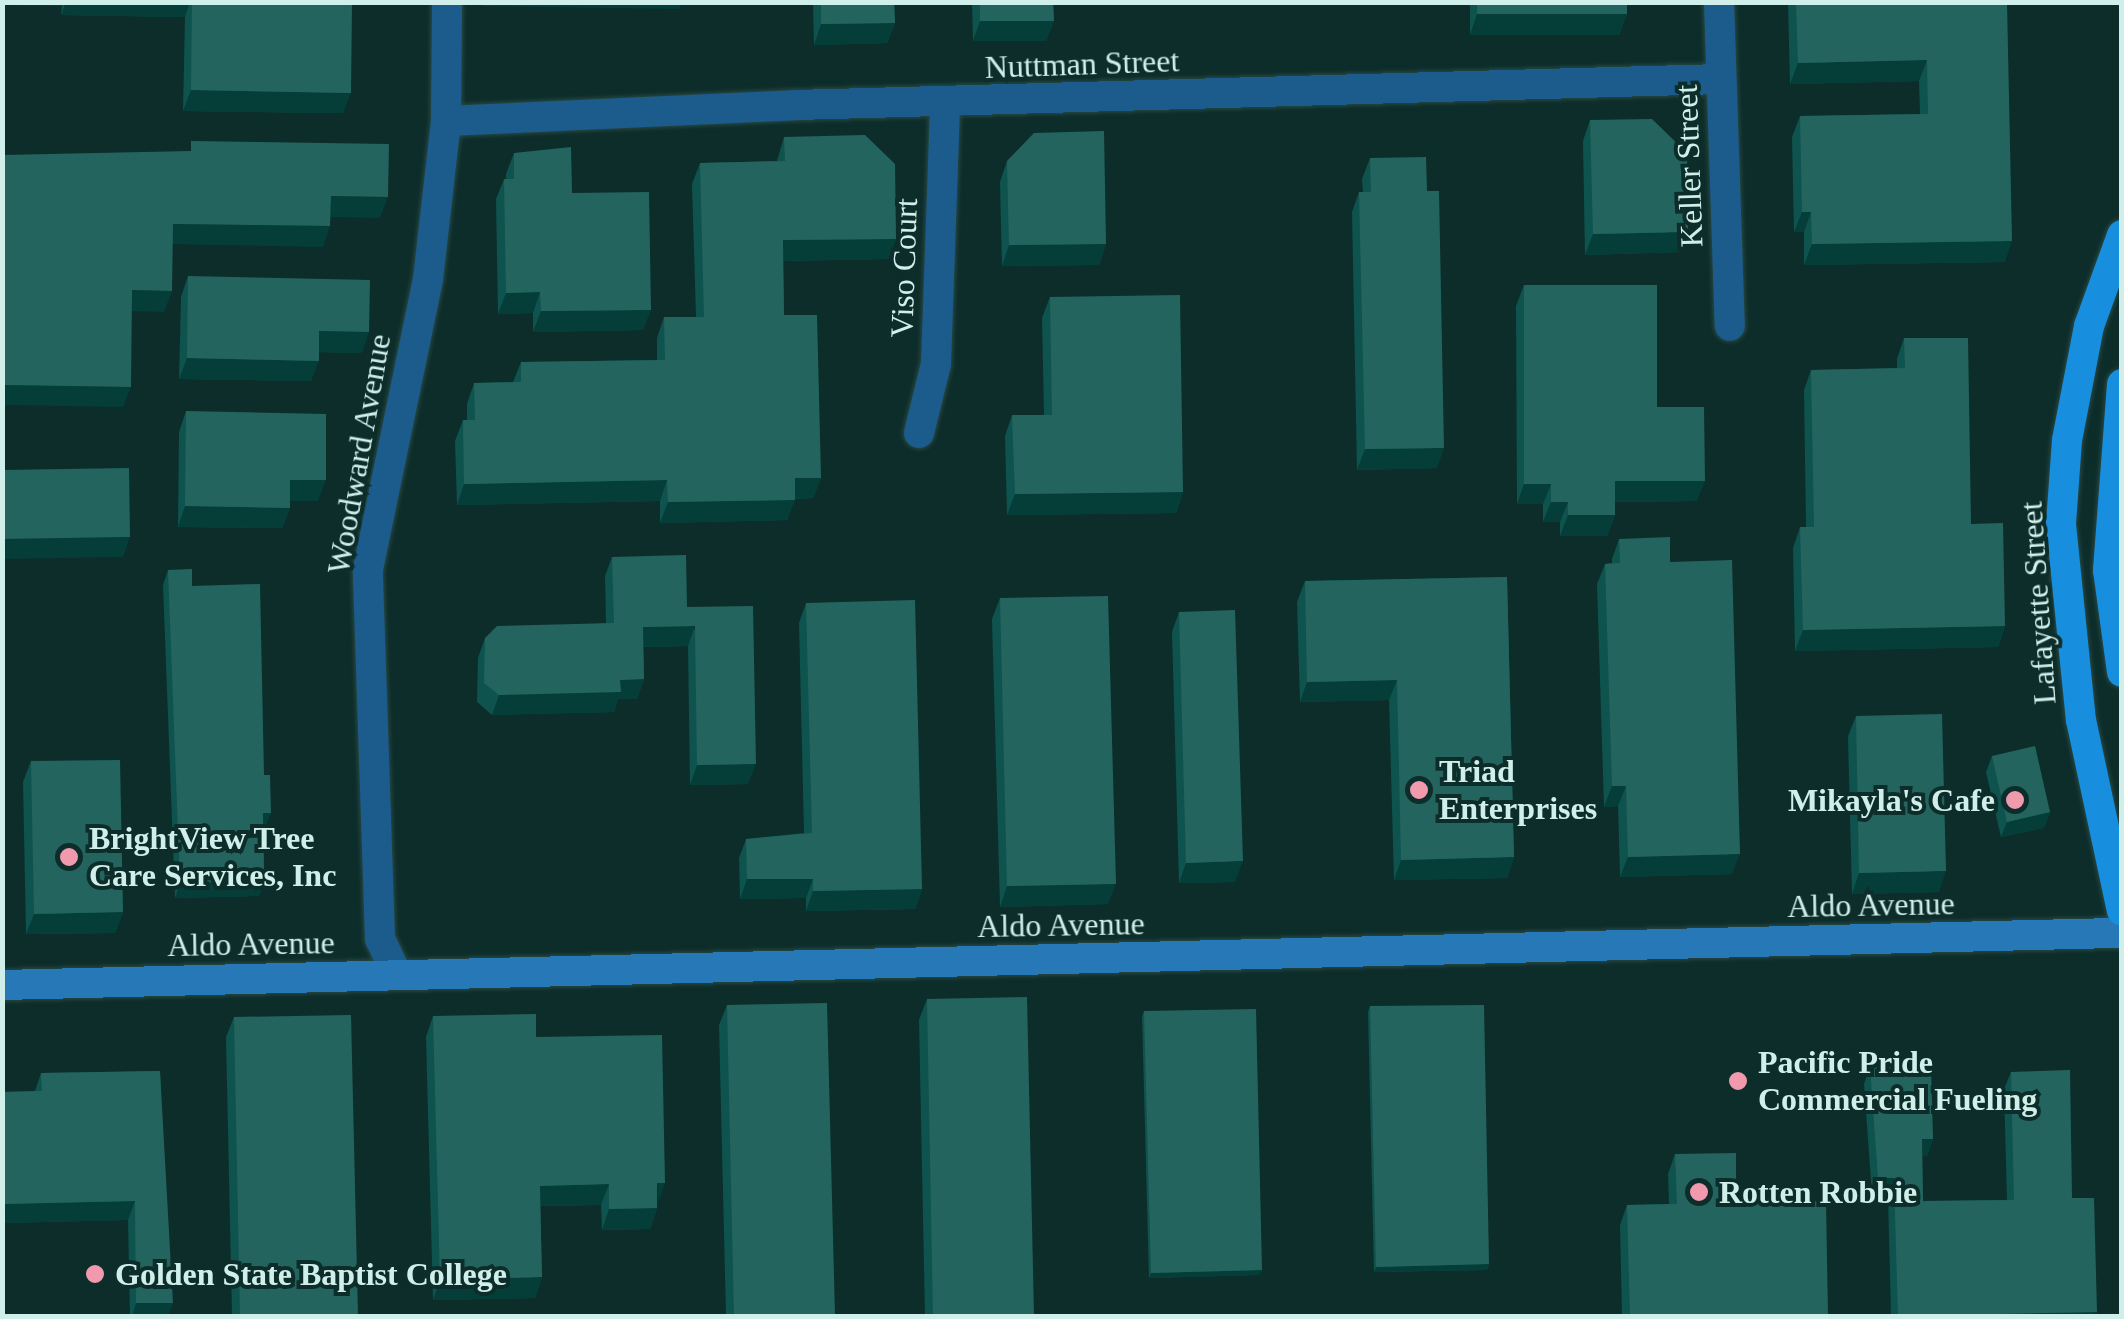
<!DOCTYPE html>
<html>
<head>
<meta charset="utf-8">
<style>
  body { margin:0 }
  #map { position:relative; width:2124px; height:1319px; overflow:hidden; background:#0d2d2a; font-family:"Times New Roman",serif }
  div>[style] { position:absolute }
  .roads { filter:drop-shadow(0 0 2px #284845) drop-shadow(0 0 2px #284845) }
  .street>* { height:30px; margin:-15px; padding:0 15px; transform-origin:15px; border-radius:15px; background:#1c5c8d }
  .secondary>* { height:30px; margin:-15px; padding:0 15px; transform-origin:15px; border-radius:15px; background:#2778b6 }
  .primary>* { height:30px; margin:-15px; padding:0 15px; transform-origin:15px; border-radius:15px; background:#188ede }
  .wall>* { inset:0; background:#0f534e }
  .shaded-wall>* { inset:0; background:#053d38 }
  .building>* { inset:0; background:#24645f }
  .dots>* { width:28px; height:28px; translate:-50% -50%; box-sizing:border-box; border:5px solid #0d2d2a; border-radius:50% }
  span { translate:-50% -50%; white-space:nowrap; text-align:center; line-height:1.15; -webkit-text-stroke:8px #0d2d2a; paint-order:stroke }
  .street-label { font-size:32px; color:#d1efea }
  .poi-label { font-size:32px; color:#d1efea; font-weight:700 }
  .left { translate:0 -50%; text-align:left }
  .right { translate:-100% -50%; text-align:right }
  .frame { position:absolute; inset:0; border:5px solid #d1efea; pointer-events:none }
</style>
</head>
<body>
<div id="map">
  <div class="roads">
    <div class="street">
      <div style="left:1719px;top:2px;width:324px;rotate:88.1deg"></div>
      <div style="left:446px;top:121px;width:350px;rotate:-2.6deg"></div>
      <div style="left:796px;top:105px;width:924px;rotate:-1.61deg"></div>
      <div style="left:919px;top:433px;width:71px;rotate:-76.2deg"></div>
      <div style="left:936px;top:364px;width:260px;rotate:-88deg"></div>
      <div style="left:397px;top:975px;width:40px;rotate:-115deg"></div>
      <div style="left:380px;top:939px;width:370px;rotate:-91.9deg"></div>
      <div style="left:368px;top:569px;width:296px;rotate:-78.3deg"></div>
      <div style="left:428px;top:279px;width:159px;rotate:-83.5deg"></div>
      <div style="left:446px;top:121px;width:119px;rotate:-89.5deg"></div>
    </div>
    <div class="secondary">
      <div style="left:2px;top:985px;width:2121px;rotate:-1.41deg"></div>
    </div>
    <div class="primary">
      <div style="left:2122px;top:235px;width:97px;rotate:109.9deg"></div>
      <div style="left:2089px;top:326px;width:116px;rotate:100.9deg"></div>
      <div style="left:2067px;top:440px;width:84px;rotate:94.1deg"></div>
      <div style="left:2061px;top:524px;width:197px;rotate:84.2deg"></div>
      <div style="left:2081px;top:720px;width:195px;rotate:77.9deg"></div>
      <div style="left:2122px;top:384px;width:187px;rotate:94.3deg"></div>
      <div style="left:2108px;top:570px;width:103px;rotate:82.2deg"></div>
    </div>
  </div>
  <div class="wall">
    <div style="clip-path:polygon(2px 2px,352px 2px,343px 113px,183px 111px,185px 17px,61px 15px,62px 6px)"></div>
    <div style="clip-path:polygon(813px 2px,894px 2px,895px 23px,887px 43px,814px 45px)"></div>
    <div style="clip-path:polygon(972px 2px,1053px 2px,1054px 21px,1046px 41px,973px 41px)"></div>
    <div style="clip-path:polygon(1470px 2px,1627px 2px,1627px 14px,1619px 35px,1470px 35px)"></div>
    <div style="clip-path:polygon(1788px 2px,2007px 2px,2005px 262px,1804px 265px,1804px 232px,1794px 232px,1792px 137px,1800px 116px,1920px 114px,1919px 81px,1790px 84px)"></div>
    <div style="clip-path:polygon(1590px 120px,1681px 252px,1585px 255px,1583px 141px)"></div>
    <div style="clip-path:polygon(784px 137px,896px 239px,888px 259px,783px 261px,784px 315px,821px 478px,813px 498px,795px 499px,787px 520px,660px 523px,660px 501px,457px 505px,455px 441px,463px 420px,467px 420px,467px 404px,474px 383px,513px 382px,521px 362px,657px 360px,657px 338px,664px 317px,696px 317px,692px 184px,700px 163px,777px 161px)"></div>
    <div style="clip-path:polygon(514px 153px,572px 193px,643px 330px,533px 332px,533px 313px,498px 314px,496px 199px,504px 179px,506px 179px,506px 174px)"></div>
    <div style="clip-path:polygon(1370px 158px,1437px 468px,1357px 470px,1352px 212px,1359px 192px,1363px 192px,1362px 179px)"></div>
    <div style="clip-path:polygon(1007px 161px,1106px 244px,1099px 265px,1002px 266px,1000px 182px)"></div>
    <div style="clip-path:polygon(188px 276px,362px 353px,319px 352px,311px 381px,179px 379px,181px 297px)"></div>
    <div style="clip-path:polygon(1524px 285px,1657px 407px,1697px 501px,1615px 502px,1615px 515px,1607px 536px,1560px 536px,1560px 522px,1543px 522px,1543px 504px,1517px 504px,1516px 306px)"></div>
    <div style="clip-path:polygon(1050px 297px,1183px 492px,1176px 513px,1007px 515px,1005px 436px,1012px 415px,1044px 415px,1042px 318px)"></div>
    <div style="clip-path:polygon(1904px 338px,1971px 524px,2005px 626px,1998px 647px,1795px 651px,1793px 548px,1800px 527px,1806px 527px,1804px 390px,1811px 370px,1897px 368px,1897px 359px)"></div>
    <div style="clip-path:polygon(186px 411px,318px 501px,290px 501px,290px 508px,282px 528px,178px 527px,179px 432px)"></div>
    <div style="clip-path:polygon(1619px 539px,1670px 562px,1732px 874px,1620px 877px,1618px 806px,1604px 807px,1597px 584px,1605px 564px,1612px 563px,1612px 559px)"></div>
    <div style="clip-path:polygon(612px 557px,687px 607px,748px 784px,690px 785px,688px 646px,643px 647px,644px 679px,637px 699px,618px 699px,614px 712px,492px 715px,477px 702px,478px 658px,485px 638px,606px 623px,605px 576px)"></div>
    <div style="clip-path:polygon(168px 570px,192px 586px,265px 828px,264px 828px,264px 881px,259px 896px,175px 898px,163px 585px)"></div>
    <div style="clip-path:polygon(1507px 577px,1514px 857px,1507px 878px,1394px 880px,1389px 700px,1300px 702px,1297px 602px,1305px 581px)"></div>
    <div style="clip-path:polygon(1000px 598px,1108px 904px,1000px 907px,992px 619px)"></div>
    <div style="clip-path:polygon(806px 603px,922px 889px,915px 909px,806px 911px,806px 898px,740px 899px,739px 858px,746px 839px,804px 833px,799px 623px)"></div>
    <div style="clip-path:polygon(1179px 612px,1235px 882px,1179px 883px,1172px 632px)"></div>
    <div style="clip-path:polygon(1856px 716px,1939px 892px,1852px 894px,1848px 736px)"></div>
    <div style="clip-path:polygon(1992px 756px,2050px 812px,2044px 828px,2001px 837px,1986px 772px)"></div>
    <div style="clip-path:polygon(31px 761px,123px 912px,115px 933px,26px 934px,23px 782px)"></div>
    <div style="clip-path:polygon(927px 999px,1034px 1316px,925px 1316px,919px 1020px)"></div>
    <div style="clip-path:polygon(727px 1005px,835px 1316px,726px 1316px,719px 1025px)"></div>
    <div style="clip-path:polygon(1370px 1006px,1489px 1264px,1487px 1270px,1374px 1272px,1368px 1012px)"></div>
    <div style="clip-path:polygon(1144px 1011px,1260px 1275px,1149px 1278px,1142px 1016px)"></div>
    <div style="clip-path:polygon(433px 1016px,536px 1037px,657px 1203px,657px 1208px,650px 1229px,602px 1230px,601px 1205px,540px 1206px,542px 1277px,535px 1298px,433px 1300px,426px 1037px)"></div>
    <div style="clip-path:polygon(234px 1017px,358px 1316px,232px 1316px,226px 1037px)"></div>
    <div style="clip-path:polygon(1870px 1066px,1933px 1139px,1927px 1156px,1922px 1156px,1923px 1201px,2007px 1200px,2004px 1089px,2011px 1072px,2072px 1198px,2097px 1312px,2095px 1316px,1891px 1316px,1888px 1195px,1872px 1195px,1864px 1084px)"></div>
    <div style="clip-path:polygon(160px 1071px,168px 1316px,130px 1316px,128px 1220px,2px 1223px,2px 1092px,35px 1091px,41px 1073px)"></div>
    <div style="clip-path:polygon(1675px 1154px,1736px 1203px,1828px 1316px,1622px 1316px,1620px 1225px,1627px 1205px,1669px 1204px,1668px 1174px)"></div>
  </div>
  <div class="shaded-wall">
    <div style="clip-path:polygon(2px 2px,63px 2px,62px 6px,2px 5px)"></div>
    <div style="clip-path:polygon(66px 2px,190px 2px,185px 17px,61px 15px)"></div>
    <div style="clip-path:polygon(484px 2px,682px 2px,679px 9px,482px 6px)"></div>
    <div style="clip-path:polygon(1477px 14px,1627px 14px,1619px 35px,1470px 35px)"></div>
    <div style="clip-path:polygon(980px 21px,1054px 21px,1046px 41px,973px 41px)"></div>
    <div style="clip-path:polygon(895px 23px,887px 43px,814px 45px,821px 24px)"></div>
    <div style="clip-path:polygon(1927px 60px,1919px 81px,1790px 84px,1798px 63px)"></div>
    <div style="clip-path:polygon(191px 90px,351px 93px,343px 113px,183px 111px)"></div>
    <div style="clip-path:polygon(331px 196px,388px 197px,380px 218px,323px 217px)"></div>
    <div style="clip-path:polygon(1802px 212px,1811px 212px,1804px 232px,1794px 232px)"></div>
    <div style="clip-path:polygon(173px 224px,330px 226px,323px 247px,165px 244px)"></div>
    <div style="clip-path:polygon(1688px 232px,1681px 252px,1585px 255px,1593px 234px)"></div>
    <div style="clip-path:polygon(896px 239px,888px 259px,775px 261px,783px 240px)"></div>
    <div style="clip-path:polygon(2012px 241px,2005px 262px,1804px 265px,1812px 244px)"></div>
    <div style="clip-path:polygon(1106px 244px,1099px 265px,1002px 266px,1009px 245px)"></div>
    <div style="clip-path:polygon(132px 290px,172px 291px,164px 312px,125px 311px)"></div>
    <div style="clip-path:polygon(540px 292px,533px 313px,498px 314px,506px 293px)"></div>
    <div style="clip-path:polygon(651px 310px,643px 330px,533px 332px,541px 311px)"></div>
    <div style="clip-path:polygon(319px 331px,369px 332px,362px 353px,312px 352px)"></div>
    <div style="clip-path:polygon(187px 358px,319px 361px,311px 381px,179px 379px)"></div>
    <div style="clip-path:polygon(2px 385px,131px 387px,123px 407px,2px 405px)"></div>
    <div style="clip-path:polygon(1444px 448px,1437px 468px,1357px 470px,1365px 449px)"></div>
    <div style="clip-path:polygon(795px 478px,821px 478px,813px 498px,787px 499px)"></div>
    <div style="clip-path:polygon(290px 480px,326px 480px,318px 501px,282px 501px)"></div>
    <div style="clip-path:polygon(667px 480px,660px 501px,457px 505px,464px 484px)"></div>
    <div style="clip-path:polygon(1615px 481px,1705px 481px,1697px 501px,1607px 502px)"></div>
    <div style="clip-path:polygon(1524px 484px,1551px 484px,1543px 504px,1517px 504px)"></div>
    <div style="clip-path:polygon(1183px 492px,1176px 513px,1007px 515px,1015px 494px)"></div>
    <div style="clip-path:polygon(795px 500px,787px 520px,660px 523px,668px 502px)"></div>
    <div style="clip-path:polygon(1551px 502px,1568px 502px,1560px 522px,1543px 522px)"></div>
    <div style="clip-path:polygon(185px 506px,290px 508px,282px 528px,178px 527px)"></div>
    <div style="clip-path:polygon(1568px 515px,1615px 515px,1607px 536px,1560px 536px)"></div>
    <div style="clip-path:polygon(130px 537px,123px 557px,2px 559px,2px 539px)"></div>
    <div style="clip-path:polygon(695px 626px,688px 646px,636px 647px,643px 627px)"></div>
    <div style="clip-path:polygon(2005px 626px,1998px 647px,1795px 651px,1803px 630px)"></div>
    <div style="clip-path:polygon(644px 679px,637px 699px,618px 699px,614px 712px,492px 715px,499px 695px,620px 680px)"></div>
    <div style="clip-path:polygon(1397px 680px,1389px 700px,1300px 702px,1307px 682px)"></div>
    <div style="clip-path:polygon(756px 764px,748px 784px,690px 785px,697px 765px)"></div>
    <div style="clip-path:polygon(1612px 786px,1626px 786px,1618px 806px,1604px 807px)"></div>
    <div style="clip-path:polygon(2050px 812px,2044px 828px,2001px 837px,2007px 822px)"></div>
    <div style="clip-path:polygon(263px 813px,271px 813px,265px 828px,258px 828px)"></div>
    <div style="clip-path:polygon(1740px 854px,1732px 874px,1620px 877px,1628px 857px)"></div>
    <div style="clip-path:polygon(1514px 857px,1507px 878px,1394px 880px,1401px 860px)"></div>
    <div style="clip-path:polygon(1243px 861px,1235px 882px,1179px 883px,1186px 863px)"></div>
    <div style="clip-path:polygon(1946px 871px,1939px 892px,1852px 894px,1859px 873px)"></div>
    <div style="clip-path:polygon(747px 879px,813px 879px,806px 898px,740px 899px)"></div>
    <div style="clip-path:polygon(264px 881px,259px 896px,175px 898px,180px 883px)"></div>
    <div style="clip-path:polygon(1116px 884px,1108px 904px,1000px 907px,1007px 886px)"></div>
    <div style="clip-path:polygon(922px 889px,915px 909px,806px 911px,813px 891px)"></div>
    <div style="clip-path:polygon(123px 912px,115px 933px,26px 934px,34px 914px)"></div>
    <div style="clip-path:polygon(1922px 1139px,1933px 1139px,1927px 1156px,1916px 1157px)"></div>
    <div style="clip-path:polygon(1878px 1178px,1894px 1178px,1888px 1195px,1872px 1195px)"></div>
    <div style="clip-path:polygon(657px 1183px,665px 1183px,658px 1203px)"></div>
    <div style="clip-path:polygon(609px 1184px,601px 1205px,532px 1206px,540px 1186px)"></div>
    <div style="clip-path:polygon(135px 1201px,128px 1220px,2px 1223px,2px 1204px)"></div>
    <div style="clip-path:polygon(657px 1208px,650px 1229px,602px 1230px,609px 1209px)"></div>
    <div style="clip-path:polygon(1489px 1264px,1487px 1270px,1374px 1272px,1376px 1267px)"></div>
    <div style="clip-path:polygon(1262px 1270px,1260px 1275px,1149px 1278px,1151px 1273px)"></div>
    <div style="clip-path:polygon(542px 1277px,535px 1298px,433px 1300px,440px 1280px)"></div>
    <div style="clip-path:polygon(136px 1303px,173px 1303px,168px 1316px,132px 1316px)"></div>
    <div style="clip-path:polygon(2097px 1312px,2095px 1316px,1898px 1316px)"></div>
  </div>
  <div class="building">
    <div style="clip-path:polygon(192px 2px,352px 2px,351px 93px,191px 90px)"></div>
    <div style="clip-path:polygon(821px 2px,894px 2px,895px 23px,821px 24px)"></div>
    <div style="clip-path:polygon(980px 2px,1053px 2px,1054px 21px,980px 21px)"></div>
    <div style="clip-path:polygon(1477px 2px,1627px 2px,1627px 14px,1477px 14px)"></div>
    <div style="clip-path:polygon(1796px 2px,2007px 2px,2012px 241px,1812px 244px,1811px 212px,1802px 212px,1800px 116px,1928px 114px,1927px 60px,1798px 63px)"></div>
    <div style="clip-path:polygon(1652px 119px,1687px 153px,1688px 232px,1593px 234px,1590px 120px)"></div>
    <div style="clip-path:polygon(1104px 131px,1106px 244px,1009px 245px,1007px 161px,1034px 133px)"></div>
    <div style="clip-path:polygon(865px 135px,895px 164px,896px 239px,783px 240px,784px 315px,817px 315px,821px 478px,795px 478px,795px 500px,668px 502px,667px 480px,464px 484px,463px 420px,475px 420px,474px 383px,521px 382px,521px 362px,665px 360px,664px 317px,704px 317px,700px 163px,785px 161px,784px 137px)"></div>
    <div style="clip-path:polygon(191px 141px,389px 144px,388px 197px,331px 196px,330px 226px,173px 224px,172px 291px,132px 290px,131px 387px,2px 385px,2px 155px,191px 151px)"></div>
    <div style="clip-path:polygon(571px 147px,572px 193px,649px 192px,651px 310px,541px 311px,540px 292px,506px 293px,504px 179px,514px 179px,514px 153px)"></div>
    <div style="clip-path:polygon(1426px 157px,1427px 191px,1439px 191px,1444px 448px,1365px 449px,1359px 192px,1371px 192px,1370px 158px)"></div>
    <div style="clip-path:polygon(188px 276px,370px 280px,369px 332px,319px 331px,319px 361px,187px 358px)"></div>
    <div style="clip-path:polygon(1524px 285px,1657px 285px,1657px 407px,1704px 407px,1705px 481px,1615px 481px,1615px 515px,1568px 515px,1568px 502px,1551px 502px,1551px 484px,1524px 484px)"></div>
    <div style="clip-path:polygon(1180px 295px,1183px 492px,1015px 494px,1012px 415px,1052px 415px,1050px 297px)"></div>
    <div style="clip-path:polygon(1904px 338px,1968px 338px,1971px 524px,2003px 523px,2005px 626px,1803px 630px,1800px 527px,1814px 527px,1811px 370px,1905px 368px)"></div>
    <div style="clip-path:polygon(186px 411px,326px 414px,326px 480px,290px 480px,290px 508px,185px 506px)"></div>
    <div style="clip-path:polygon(129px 468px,130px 537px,2px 539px,2px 470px)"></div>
    <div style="clip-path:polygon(1670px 537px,1670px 562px,1732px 560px,1740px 854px,1628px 857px,1626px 786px,1612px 786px,1605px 564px,1620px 563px,1619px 539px)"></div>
    <div style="clip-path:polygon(686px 555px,687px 607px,753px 606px,756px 764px,697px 765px,695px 626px,643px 627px,644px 679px,620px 680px,621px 692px,499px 695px,484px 683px,485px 638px,497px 626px,614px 623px,612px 557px)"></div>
    <div style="clip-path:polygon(192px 569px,192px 586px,260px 584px,264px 775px,270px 775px,271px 813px,263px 813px,264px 881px,180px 883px,168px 570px)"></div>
    <div style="clip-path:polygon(1507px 577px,1514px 857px,1401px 860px,1397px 680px,1307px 682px,1305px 581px)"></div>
    <div style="clip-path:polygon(1108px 596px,1116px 884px,1007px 886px,1000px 598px)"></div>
    <div style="clip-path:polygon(915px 600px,922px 889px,813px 891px,813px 879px,747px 879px,746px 839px,812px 833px,806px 603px)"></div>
    <div style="clip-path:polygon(1235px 610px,1243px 861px,1186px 863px,1179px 612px)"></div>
    <div style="clip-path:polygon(1942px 714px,1946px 871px,1859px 873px,1856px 716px)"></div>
    <div style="clip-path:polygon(2035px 746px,2050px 812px,2007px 822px,1992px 756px)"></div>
    <div style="clip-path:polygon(120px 760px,123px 912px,34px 914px,31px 761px)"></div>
    <div style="clip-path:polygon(1027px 997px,1034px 1316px,933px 1316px,927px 999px)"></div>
    <div style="clip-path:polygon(827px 1003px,835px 1316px,734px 1316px,727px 1005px)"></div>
    <div style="clip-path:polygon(1484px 1005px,1489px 1264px,1376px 1267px,1370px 1006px)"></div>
    <div style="clip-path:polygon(1256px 1009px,1262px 1270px,1151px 1273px,1144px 1011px)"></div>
    <div style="clip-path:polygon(536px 1014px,536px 1037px,662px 1035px,665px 1183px,657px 1183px,657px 1208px,609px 1209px,609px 1184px,540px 1186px,542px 1277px,440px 1280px,433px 1016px)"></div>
    <div style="clip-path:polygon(351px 1015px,358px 1316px,240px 1316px,234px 1017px)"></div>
    <div style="clip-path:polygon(1931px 1065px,1933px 1139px,1922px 1139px,1923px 1201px,2014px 1200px,2011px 1072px,2070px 1070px,2072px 1198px,2094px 1198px,2097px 1312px,1898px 1316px,1894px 1178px,1878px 1178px,1870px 1066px)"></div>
    <div style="clip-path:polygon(160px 1071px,173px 1303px,136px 1303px,135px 1201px,2px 1204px,2px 1092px,42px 1091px,41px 1073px)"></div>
    <div style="clip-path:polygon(1736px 1153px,1736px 1203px,1826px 1201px,1828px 1316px,1630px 1316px,1627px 1205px,1677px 1204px,1675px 1154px)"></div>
  </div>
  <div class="dots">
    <div style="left:1419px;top:790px;background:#f29aad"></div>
    <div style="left:2015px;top:800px;background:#f29aad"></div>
    <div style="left:69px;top:857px;background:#f29aad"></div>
    <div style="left:1738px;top:1081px;background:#f29aad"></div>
    <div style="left:1699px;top:1192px;background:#f29aad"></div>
    <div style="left:95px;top:1274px;background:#f29aad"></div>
  </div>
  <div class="street-label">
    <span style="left:1082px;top:64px;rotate:-2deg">Nuttman Street</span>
    <span style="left:1689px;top:166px;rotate:-92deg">Keller Street</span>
    <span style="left:904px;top:268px;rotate:-88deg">Viso Court</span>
    <span style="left:359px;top:454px;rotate:-80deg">Woodward Avenue</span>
    <span style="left:2038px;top:603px;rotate:-94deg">Lafayette Street</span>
    <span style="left:1871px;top:905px;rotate:-1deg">Aldo Avenue</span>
    <span style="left:1061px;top:925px;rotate:-1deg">Aldo Avenue</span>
    <span style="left:251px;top:944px;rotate:-1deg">Aldo Avenue</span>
  </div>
  <div class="poi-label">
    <span class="left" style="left:1439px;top:790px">Triad<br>Enterprises</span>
    <span class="right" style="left:1995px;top:800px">Mikayla's Cafe</span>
    <span class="left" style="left:89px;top:857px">BrightView Tree<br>Care Services, Inc</span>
    <span class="left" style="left:1758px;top:1081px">Pacific Pride<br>Commercial Fueling</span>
    <span class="left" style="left:1719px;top:1192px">Rotten Robbie</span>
    <span class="left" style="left:115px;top:1274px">Golden State Baptist College</span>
  </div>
  <div class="frame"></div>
</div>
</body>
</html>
